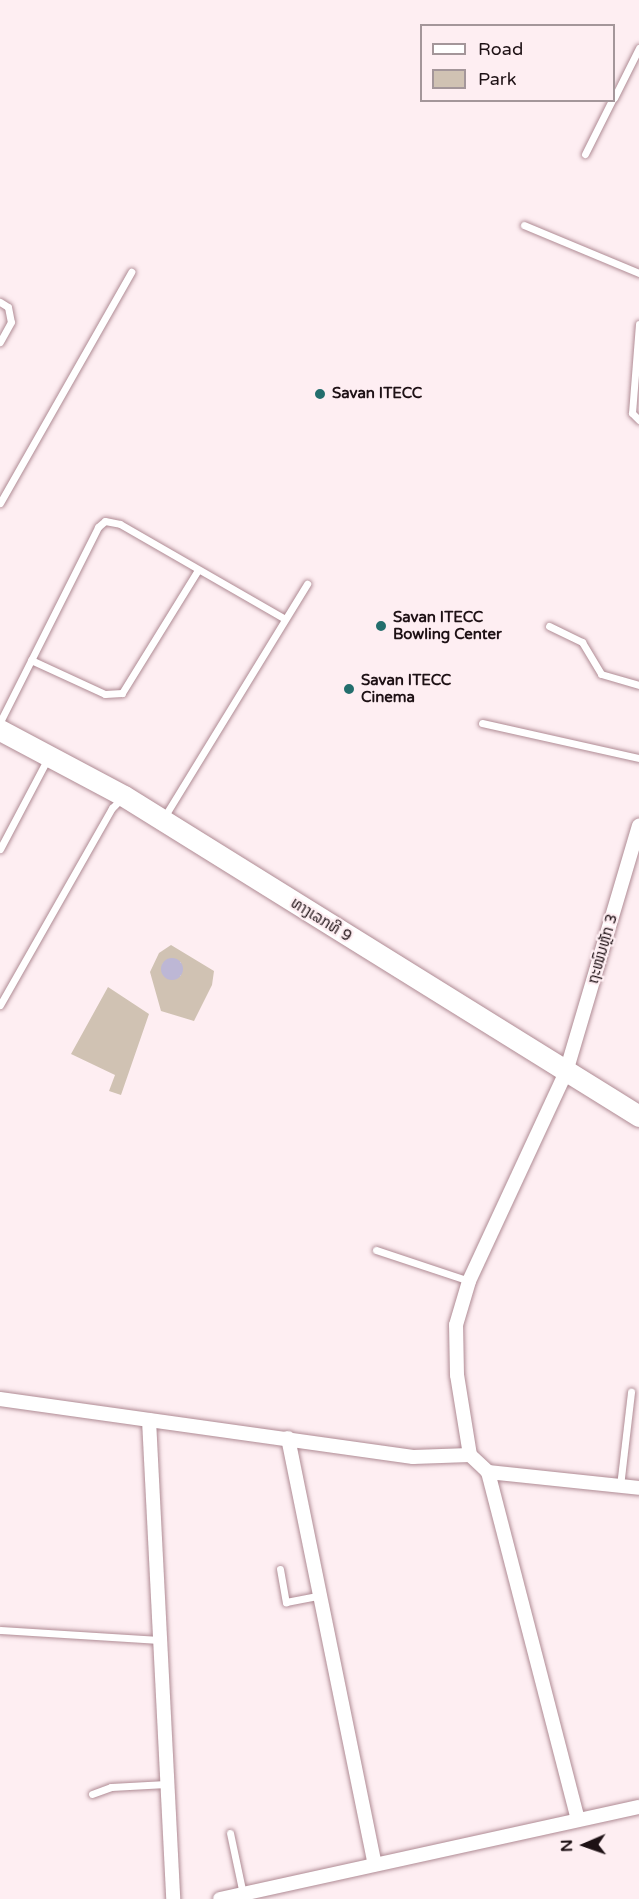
<!DOCTYPE html>
<html>
<head>
<meta charset="utf-8">
<style>
  body { margin:0 }
  #map { position:relative; width:639px; height:1899px; overflow:hidden; background:#feeef2; font-family:"Varela Round","Noto Sans Lao",sans-serif }
  div>[style] { position:absolute }
  .green>* { inset:0; background:#d0c2b3 }
  .water>* { inset:0; background:#bdb7d5 }
  .round { border-radius:50% }
  .roads { filter:drop-shadow(0 0 2px #af8b94) drop-shadow(0 0 2px #af8b94) }
  .lane>* { height:7px; margin:-3.5px; padding:0 3.5px; transform-origin:3.5px; border-radius:3.5px; background:#fff }
  .street>* { height:14px; margin:-7px; padding:0 7px; transform-origin:7px; border-radius:7px; background:#fff }
  .primary>* { height:21px; margin:-10.5px; padding:0 10.5px; transform-origin:10.5px; border-radius:10.5px; background:#fff }
  .dots>* { width:16px; height:16px; translate:-50% -50%; box-sizing:border-box; border:3px solid #feeef2; border-radius:50% }
  span { translate:-50% -50%; white-space:nowrap; text-align:center; line-height:1.15; -webkit-text-stroke:4.5px #feeef2; paint-order:stroke }
  .poi-label { font-size:15px; color:#1e1115; font-weight:700 }
  .left { translate:0 -50%; text-align:left }
  .street-label { font-size:15px; color:#1e1115 }
  .legend { position:absolute; left:420px; top:24px; width:195px; height:78px; box-sizing:border-box; background:#feeef2; border:2px solid #a4969a; margin:0; padding:8px 10px; list-style:none; font-size:18px; color:#1e1115 }
  .legend li { display:flex; align-items:center; gap:12px; height:30px }
  .legend b { width:30px; border:2px solid #a4969a }
  .north { position:absolute; left:555px; top:1815px; width:60px; height:60px; -webkit-text-stroke:4px #feeef2; paint-order:stroke; rotate:268deg; font-size:16px; font-weight:700; line-height:24px; text-align:center; color:#1e1115 }
  .north::after { content:''; display:block; margin:auto; width:21px; height:27px; background:#1e1115; clip-path:polygon(50% 0,100% 100%,50% 72%,0 100%) }
</style>
</head>
<body>
<div id="map">
  <div class="green">
    <div style="clip-path:polygon(evenodd,171px 945px,214px 971px,212px 985px,194px 1021px,161px 1011px,150px 972px,159px 953px,171px 945px,181px 962px,181px 976px,162px 970px,163px 963px,181px 962px)"></div>
    <div style="clip-path:polygon(108px 987px,149px 1014px,121px 1095px,109px 1091px,115px 1075px,71px 1054px)"></div>
  </div>
  <div class="water">
    <div class="round" style="left:161px;top:958px;width:22px;height:22px"></div>
  </div>
  <div class="roads">
    <div class="lane">
      <div style="left:614px;top:98px;width:56px;rotate:-63.4deg"></div>
      <div style="left:585px;top:154px;width:60px;rotate:-63.4deg"></div>
      <div style="left:524px;top:225px;width:125px;rotate:22.7deg"></div>
      <div style="left:0;top:302px;width:9px;rotate:32deg"></div>
      <div style="left:8px;top:307px;width:15px;rotate:79deg"></div>
      <div style="left:11px;top:322px;width:23px;rotate:119deg"></div>
      <div style="left:639px;top:324px;width:89px;rotate:94.5deg"></div>
      <div style="left:632px;top:413px;width:10px;rotate:45deg"></div>
      <div style="left:0;top:503px;width:266px;rotate:-60.4deg"></div>
      <div style="left:549px;top:626px;width:37px;rotate:26deg"></div>
      <div style="left:582px;top:642px;width:37px;rotate:59deg"></div>
      <div style="left:601px;top:674px;width:40px;rotate:16deg"></div>
      <div style="left:31px;top:660px;width:81px;rotate:24.7deg"></div>
      <div style="left:105px;top:694px;width:17px;rotate:-3deg"></div>
      <div style="left:122px;top:693px;width:145px;rotate:-58.3deg"></div>
      <div style="left:0;top:722px;width:218px;rotate:-63.3deg"></div>
      <div style="left:98px;top:527px;width:9px;rotate:-41deg"></div>
      <div style="left:105px;top:521px;width:15px;rotate:11deg"></div>
      <div style="left:120px;top:524px;width:190px;rotate:29.9deg"></div>
      <div style="left:482px;top:723px;width:161px;rotate:12.6deg"></div>
      <div style="left:163px;top:819px;width:276px;rotate:-58.5deg"></div>
      <div style="left:0;top:849px;width:103px;rotate:-62.2deg"></div>
      <div style="left:0;top:1005px;width:227px;rotate:-60.4deg"></div>
      <div style="left:112px;top:808px;width:14px;rotate:-45deg"></div>
      <div style="left:376px;top:1250px;width:98px;rotate:18.4deg"></div>
      <div style="left:620px;top:1486px;width:95px;rotate:-83.3deg"></div>
      <div style="left:280px;top:1569px;width:34px;rotate:80deg"></div>
      <div style="left:286px;top:1602px;width:33px;rotate:-11deg"></div>
      <div style="left:0;top:1630px;width:160px;rotate:3.6deg"></div>
      <div style="left:92px;top:1794px;width:20px;rotate:-20deg"></div>
      <div style="left:111px;top:1787px;width:55px;rotate:-3.1deg"></div>
      <div style="left:230px;top:1833px;width:62px;rotate:78deg"></div>
    </div>
    <div class="street">
      <div style="left:0;top:1399px;width:417px;rotate:8deg"></div>
      <div style="left:413px;top:1457px;width:57px;rotate:-2deg"></div>
      <div style="left:470px;top:1455px;width:25px;rotate:43deg"></div>
      <div style="left:488px;top:1472px;width:152px;rotate:6deg"></div>
      <div style="left:149px;top:1420px;width:480px;rotate:87.1deg"></div>
      <div style="left:288px;top:1438px;width:435px;rotate:78.5deg"></div>
      <div style="left:470px;top:1455px;width:81px;rotate:-99.2deg"></div>
      <div style="left:457px;top:1375px;width:50px;rotate:-91.1deg"></div>
      <div style="left:456px;top:1325px;width:46px;rotate:-73.5deg"></div>
      <div style="left:469px;top:1281px;width:230px;rotate:-65.1deg"></div>
      <div style="left:566px;top:1072px;width:257px;rotate:-73.5deg"></div>
      <div style="left:488px;top:1472px;width:359px;rotate:75.5deg"></div>
      <div style="left:220px;top:1899px;width:429px;rotate:-12.4deg"></div>
    </div>
    <div class="primary">
      <div style="left:0;top:730px;width:140px;rotate:28deg"></div>
      <div style="left:124px;top:796px;width:606px;rotate:31.86deg"></div>
    </div>
  </div>
  <div class="dots">
    <div style="left:320px;top:394px;background:#236e6d"></div>
    <div style="left:381px;top:626px;background:#236e6d"></div>
    <div style="left:349px;top:689px;background:#236e6d"></div>
  </div>
  <div class="poi-label">
    <span class="left" style="left:332px;top:394px">Savan ITECC</span>
    <span class="left" style="left:393px;top:626px">Savan ITECC<br>Bowling Center</span>
    <span class="left" style="left:361px;top:689px">Savan ITECC<br>Cinema</span>
  </div>
  <div class="street-label">
    <span style="left:321px;top:920px;rotate:32deg">ທາງເລກທີ 9</span>
    <span style="left:603px;top:949px;rotate:-74deg">ຖະໜົນຫຼັກ 3</span>
  </div>
  <ul class="legend">
  <li><b style="height:8px;background:#fff"></b>Road</li>
  <li><b style="height:16px;background:#d0c2b3"></b>Park</li>
  </ul>
  <div class="north">N</div>
</div>
</body>
</html>
